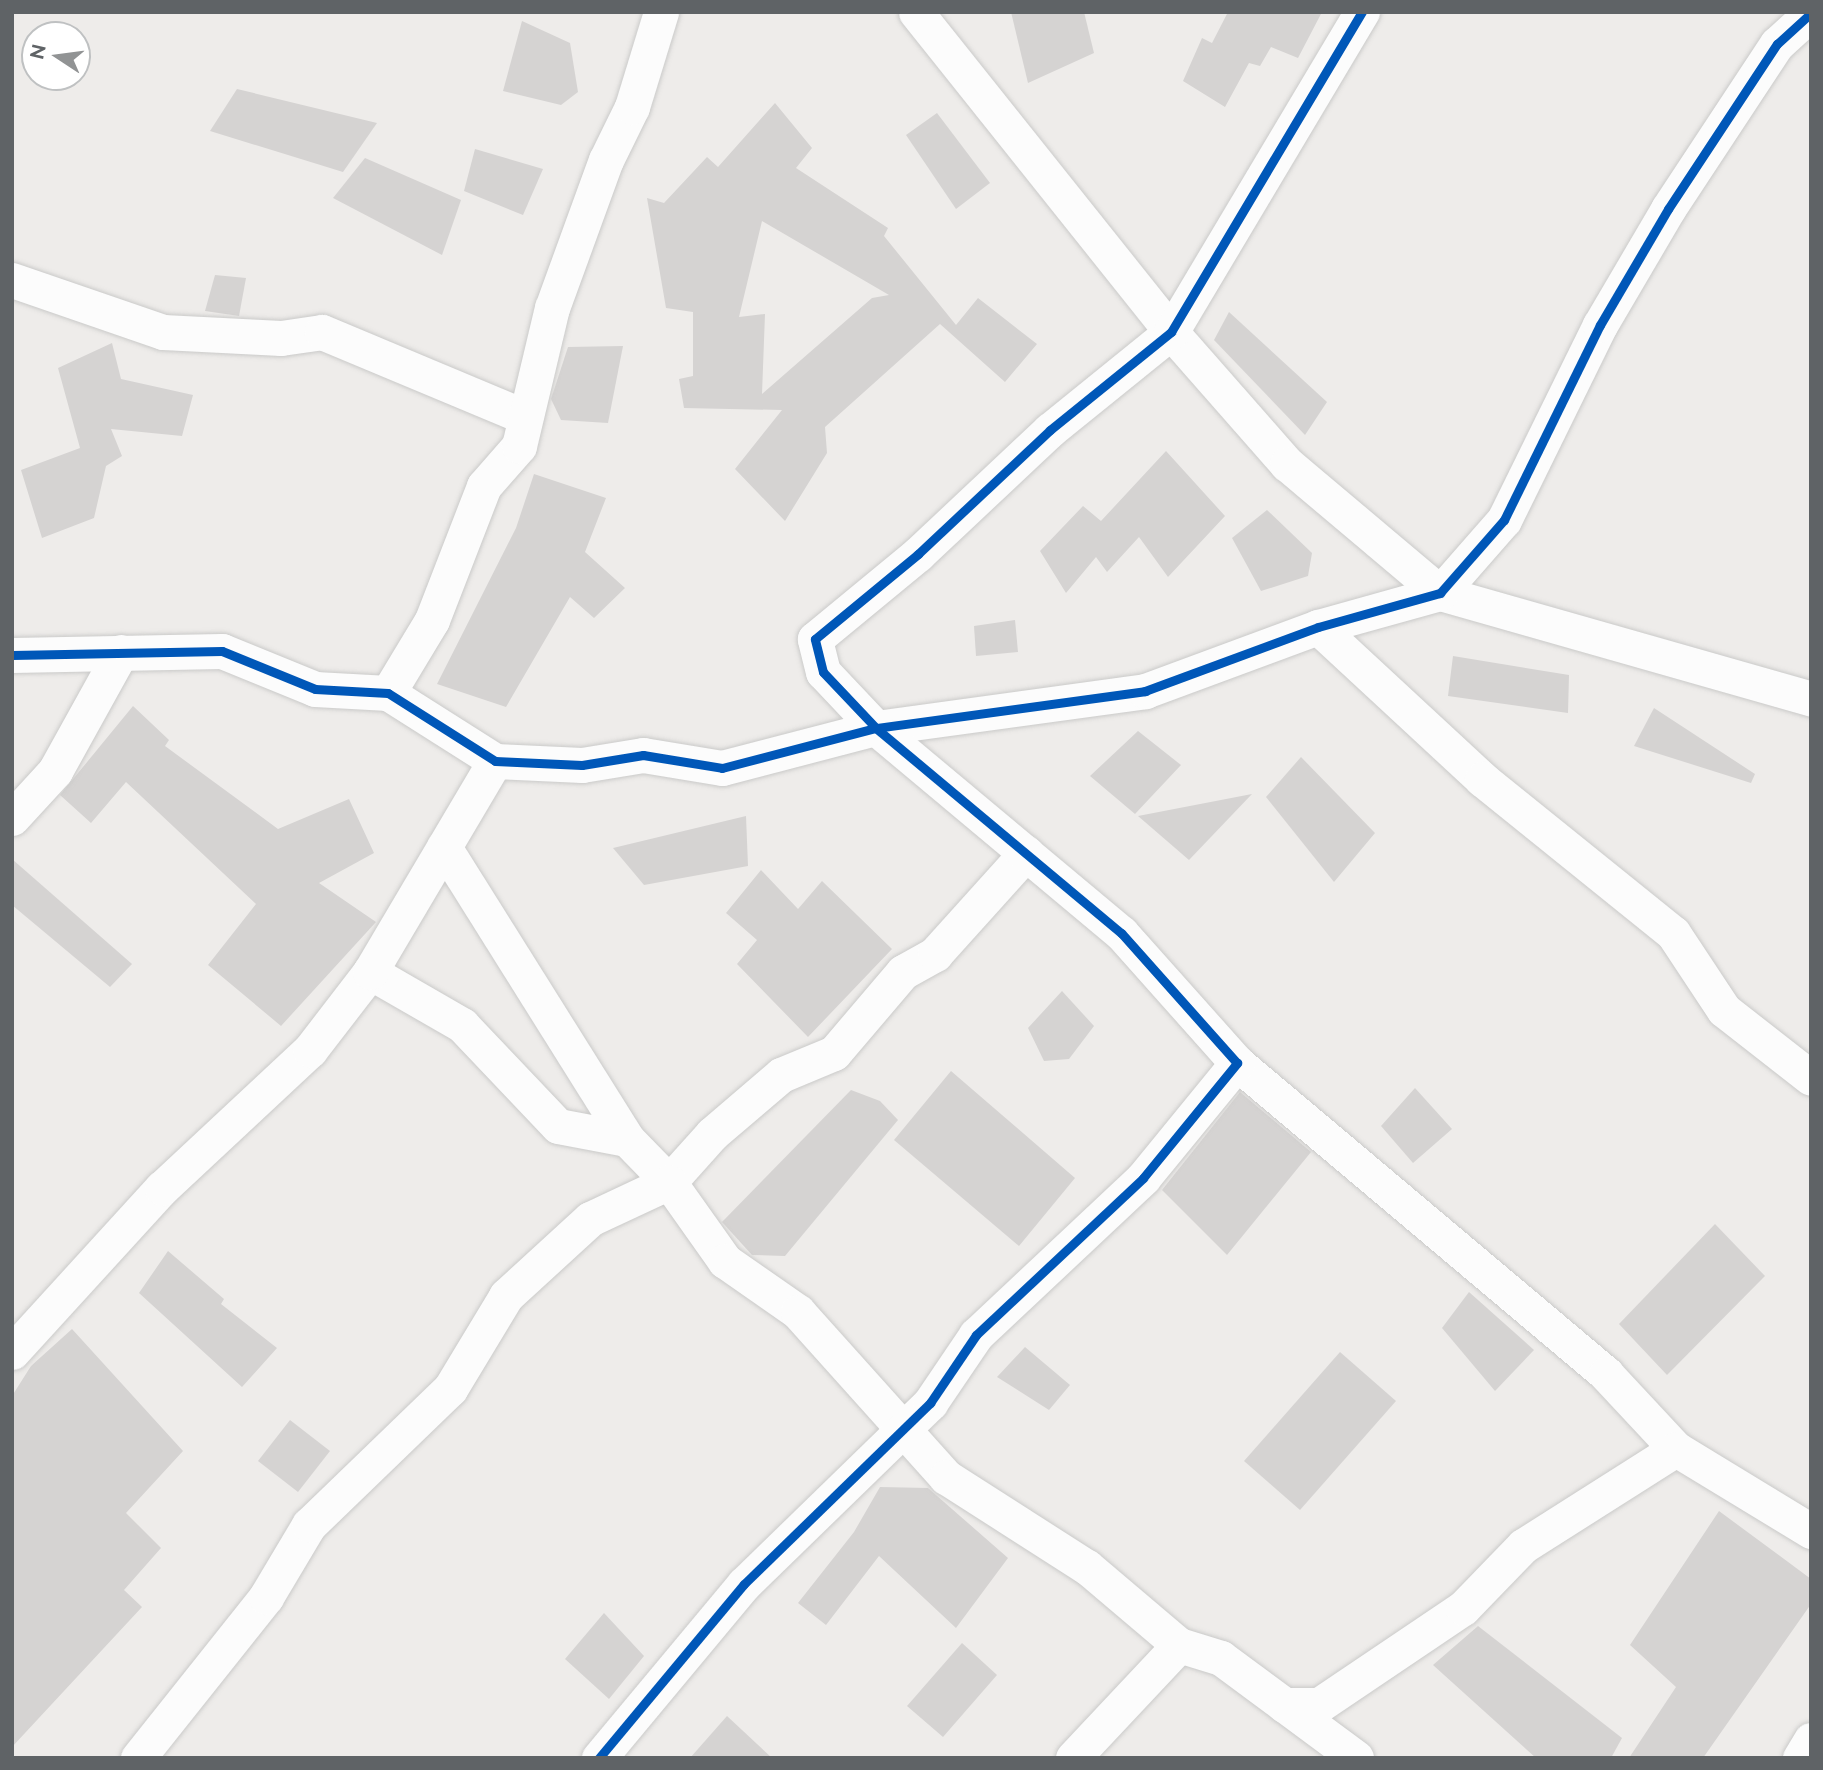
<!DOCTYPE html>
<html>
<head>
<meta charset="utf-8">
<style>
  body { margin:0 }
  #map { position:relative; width:1823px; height:1770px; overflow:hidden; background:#eeecea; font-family:Raleway,sans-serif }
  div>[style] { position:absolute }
  .building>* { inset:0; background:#d5d3d2 }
  .roads { filter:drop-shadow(0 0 2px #cacac9) drop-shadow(0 0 2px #cacac9) }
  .minor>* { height:35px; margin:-17.5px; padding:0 17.5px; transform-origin:17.5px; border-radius:17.5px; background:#fcfcfc }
  .cycleway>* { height:9px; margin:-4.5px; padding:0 4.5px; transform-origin:4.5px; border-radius:4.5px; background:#0057b8 }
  span { translate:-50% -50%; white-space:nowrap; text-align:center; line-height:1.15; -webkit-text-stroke:6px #fff; paint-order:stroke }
  .frame { position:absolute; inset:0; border:14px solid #5f6366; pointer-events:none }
  .north { position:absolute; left:21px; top:21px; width:70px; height:70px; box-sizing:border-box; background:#fff; border:2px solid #bfc1c2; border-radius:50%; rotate:283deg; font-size:19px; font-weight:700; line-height:28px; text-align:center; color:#5f6366 }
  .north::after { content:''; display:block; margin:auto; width:24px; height:32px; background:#919394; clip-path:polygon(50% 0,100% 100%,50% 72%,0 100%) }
</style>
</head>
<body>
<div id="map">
  <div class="building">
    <div style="clip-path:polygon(1011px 12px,1084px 12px,1094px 53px,1028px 83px)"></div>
    <div style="clip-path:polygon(1228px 12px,1322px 12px,1298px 58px,1271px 47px,1260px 66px,1249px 63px,1225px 107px,1183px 81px,1202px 38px,1212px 43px)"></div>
    <div style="clip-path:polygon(522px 21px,570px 43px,578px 92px,561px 105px,503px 91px)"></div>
    <div style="clip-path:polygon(237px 89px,377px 123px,343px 172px,210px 131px)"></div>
    <div style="clip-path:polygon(evenodd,775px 103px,812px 148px,796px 168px,888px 228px,884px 236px,956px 325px,978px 298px,1037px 344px,1005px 382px,940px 324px,825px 427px,827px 453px,785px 521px,735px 469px,782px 410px,684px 408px,679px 379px,693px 376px,693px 312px,666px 308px,647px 198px,664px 203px,707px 157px,718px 167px,775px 103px,762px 221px,889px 295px,872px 298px,762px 394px,765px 314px,739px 317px,762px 221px)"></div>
    <div style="clip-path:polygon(937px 113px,990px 183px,956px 209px,906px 135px)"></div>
    <div style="clip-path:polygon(475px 149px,543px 169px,523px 215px,464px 191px)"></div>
    <div style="clip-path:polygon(365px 158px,461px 200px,442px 255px,333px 198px)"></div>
    <div style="clip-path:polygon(215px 275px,246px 278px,239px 316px,205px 311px)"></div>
    <div style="clip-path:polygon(1229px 312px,1327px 402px,1305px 435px,1214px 340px)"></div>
    <div style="clip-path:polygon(112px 343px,121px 379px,193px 395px,182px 436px,111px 429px,122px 456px,106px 466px,94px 518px,42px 538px,21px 470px,80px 448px,58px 368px)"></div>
    <div style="clip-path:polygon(623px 346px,608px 423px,561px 420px,551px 399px,568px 347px)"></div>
    <div style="clip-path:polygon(1166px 451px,1225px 516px,1168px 577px,1139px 537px,1107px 572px,1096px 557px,1066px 593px,1040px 551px,1083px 506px,1101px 521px)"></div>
    <div style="clip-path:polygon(534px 474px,606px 498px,585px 552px,625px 588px,594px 618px,570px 597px,506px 707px,437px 684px,516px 528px)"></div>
    <div style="clip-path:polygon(1267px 510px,1312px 553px,1308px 576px,1261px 591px,1232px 538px)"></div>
    <div style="clip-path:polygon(1015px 620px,1018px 652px,976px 656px,974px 626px)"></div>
    <div style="clip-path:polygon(1453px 656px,1569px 675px,1568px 713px,1448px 696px)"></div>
    <div style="clip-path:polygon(133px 706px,169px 740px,165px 746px,278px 829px,349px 799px,374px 853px,319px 883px,376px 922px,281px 1026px,208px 965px,256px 904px,126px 782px,91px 823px,60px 795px)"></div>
    <div style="clip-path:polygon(1654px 708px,1755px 774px,1751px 783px,1634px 746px)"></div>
    <div style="clip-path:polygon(1138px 731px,1181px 765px,1135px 814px,1090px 776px)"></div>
    <div style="clip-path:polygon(1301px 757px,1375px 833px,1334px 882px,1266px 797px)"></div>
    <div style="clip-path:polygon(1252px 794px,1189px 860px,1138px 816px)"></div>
    <div style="clip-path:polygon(746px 816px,748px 866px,644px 885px,613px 848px)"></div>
    <div style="clip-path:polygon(12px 859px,132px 964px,110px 987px,12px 905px)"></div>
    <div style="clip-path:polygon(761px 870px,798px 909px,822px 881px,892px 949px,808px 1037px,737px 964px,757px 940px,726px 913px)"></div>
    <div style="clip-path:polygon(1062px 991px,1094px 1026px,1069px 1059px,1044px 1061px,1028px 1028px)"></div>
    <div style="clip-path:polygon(951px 1071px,1075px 1178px,1019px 1246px,894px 1140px)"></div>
    <div style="clip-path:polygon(1415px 1088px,1452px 1129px,1413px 1163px,1381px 1126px)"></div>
    <div style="clip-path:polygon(851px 1090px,880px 1101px,898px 1120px,785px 1256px,752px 1255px,722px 1222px)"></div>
    <div style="clip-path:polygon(1240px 1092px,1311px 1152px,1227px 1255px,1162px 1190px)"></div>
    <div style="clip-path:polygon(1715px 1224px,1765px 1276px,1667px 1375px,1619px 1324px)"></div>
    <div style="clip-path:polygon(168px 1251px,224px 1299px,221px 1304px,277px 1348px,242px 1387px,139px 1293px)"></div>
    <div style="clip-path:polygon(1469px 1292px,1534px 1350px,1495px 1391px,1442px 1328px)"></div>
    <div style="clip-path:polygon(72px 1329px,183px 1451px,126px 1513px,161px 1548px,124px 1590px,142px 1607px,12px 1747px,12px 1396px,31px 1366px)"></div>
    <div style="clip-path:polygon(1025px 1347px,1070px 1385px,1049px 1410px,997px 1377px)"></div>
    <div style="clip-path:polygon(1340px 1352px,1396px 1401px,1300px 1510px,1244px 1461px)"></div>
    <div style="clip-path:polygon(290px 1420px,330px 1451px,298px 1492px,258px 1461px)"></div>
    <div style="clip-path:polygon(880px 1487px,928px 1488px,1008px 1558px,956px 1628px,879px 1556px,826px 1625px,798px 1603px,854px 1532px)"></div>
    <div style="clip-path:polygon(1719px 1511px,1811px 1579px,1811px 1604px,1703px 1758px,1629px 1758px,1676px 1687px,1630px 1645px)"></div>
    <div style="clip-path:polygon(604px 1613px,644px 1656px,609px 1699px,565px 1659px)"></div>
    <div style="clip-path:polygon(1478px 1626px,1622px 1738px,1611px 1758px,1536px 1758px,1433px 1665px)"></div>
    <div style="clip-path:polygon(962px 1643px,997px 1675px,943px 1737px,907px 1706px)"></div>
    <div style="clip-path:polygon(727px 1716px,772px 1758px,690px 1758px)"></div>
  </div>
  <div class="roads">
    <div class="minor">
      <div style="left:916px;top:12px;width:409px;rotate:51.4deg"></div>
      <div style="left:1171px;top:332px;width:176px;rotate:48.7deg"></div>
      <div style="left:1287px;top:464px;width:200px;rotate:40.1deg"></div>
      <div style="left:1440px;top:593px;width:386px;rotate:15.9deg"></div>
      <div style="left:12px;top:280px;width:160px;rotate:19deg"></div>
      <div style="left:163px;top:332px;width:118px;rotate:2.9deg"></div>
      <div style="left:281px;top:338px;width:41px;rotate:-8.3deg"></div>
      <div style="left:322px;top:332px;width:220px;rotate:22.7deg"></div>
      <div style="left:1318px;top:627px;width:224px;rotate:42.8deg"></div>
      <div style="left:1482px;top:779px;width:245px;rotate:38.9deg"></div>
      <div style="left:1673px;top:933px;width:92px;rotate:56.5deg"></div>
      <div style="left:1724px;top:1010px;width:110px;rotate:38deg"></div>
      <div style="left:12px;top:655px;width:210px;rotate:-1.1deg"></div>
      <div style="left:222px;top:651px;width:100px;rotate:22.2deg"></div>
      <div style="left:315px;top:689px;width:73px;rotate:3.1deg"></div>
      <div style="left:388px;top:693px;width:127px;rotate:32.4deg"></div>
      <div style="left:495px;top:761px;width:87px;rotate:2.6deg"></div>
      <div style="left:582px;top:765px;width:62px;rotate:-9.3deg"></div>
      <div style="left:643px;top:755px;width:80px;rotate:9.3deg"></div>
      <div style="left:722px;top:768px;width:159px;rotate:-14.6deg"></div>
      <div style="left:876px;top:728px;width:272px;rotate:-7.8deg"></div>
      <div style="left:1145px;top:691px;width:184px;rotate:-20.3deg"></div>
      <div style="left:1318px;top:627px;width:127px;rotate:-15.6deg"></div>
      <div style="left:1440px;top:593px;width:97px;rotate:-48.8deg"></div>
      <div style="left:1504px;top:520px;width:217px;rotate:-63.8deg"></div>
      <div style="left:1600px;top:325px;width:134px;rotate:-59.6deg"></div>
      <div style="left:1668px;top:209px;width:198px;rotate:-56.6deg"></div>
      <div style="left:1777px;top:44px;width:46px;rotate:-42.4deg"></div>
      <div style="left:388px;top:693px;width:85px;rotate:-58.9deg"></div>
      <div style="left:432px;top:620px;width:144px;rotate:-68.8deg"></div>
      <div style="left:484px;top:486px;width:53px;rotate:-48.8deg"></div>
      <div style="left:519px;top:446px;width:142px;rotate:-76.6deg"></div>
      <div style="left:552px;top:308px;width:158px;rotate:-70deg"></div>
      <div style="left:606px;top:160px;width:59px;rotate:-63.9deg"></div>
      <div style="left:632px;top:107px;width:99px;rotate:-73deg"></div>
      <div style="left:12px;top:818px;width:64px;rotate:-47.5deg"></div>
      <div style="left:55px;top:771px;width:136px;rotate:-61deg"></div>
      <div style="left:444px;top:847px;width:345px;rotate:57.9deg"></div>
      <div style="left:370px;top:972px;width:106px;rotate:29.9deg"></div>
      <div style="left:462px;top:1025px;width:139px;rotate:46.5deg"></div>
      <div style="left:558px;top:1126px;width:70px;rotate:10.7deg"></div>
      <div style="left:627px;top:1139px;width:60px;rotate:45.7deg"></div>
      <div style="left:669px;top:1182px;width:64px;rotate:-48.1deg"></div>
      <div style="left:712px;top:1134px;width:91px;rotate:-40.5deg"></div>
      <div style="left:781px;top:1075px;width:57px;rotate:-22.5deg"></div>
      <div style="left:834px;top:1053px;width:106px;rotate:-49.6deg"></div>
      <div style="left:903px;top:972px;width:37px;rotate:-29deg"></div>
      <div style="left:935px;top:954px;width:136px;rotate:-48deg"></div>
      <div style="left:1237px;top:1063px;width:483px;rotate:40.1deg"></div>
      <div style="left:1606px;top:1374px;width:103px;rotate:47deg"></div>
      <div style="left:12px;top:1352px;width:222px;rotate:-47.6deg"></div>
      <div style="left:162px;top:1188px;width:202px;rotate:-43deg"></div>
      <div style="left:310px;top:1050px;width:98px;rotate:-52.4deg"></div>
      <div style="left:370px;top:972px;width:245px;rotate:-59.4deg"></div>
      <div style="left:1284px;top:1705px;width:35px"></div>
      <div style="left:1319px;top:1705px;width:174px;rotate:-34deg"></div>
      <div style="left:1463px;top:1608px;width:86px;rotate:-45.9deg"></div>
      <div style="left:1523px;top:1546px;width:181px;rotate:-32.4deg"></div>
      <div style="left:1676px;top:1449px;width:158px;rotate:31.3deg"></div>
      <div style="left:138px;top:1758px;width:206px;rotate:-51.5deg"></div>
      <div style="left:266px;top:1597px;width:84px;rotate:-59.2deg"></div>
      <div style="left:309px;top:1525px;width:196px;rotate:-44deg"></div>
      <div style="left:450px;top:1389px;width:109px;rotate:-58.9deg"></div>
      <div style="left:506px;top:1296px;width:114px;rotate:-42.5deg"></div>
      <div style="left:590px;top:1219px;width:87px;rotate:-25.1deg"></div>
      <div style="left:669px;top:1182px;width:97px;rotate:54.7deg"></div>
      <div style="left:725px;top:1261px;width:89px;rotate:34.9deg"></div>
      <div style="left:798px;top:1312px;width:222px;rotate:48.1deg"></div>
      <div style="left:946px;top:1477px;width:167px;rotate:32.6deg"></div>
      <div style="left:1087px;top:1567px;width:121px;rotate:40.3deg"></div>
      <div style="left:1179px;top:1645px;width:44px;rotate:17.2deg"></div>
      <div style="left:1221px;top:1658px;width:168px;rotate:36.5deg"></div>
      <div style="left:599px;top:1758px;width:226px;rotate:-50.2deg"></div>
      <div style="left:744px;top:1584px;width:260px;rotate:-44.2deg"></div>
      <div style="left:930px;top:1403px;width:82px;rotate:-55.9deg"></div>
      <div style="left:976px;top:1335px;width:229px;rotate:-43.2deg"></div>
      <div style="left:1143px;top:1178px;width:149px;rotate:-50.7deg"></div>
      <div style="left:1237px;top:1063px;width:174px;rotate:-131.7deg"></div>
      <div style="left:1121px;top:933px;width:319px;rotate:-140.1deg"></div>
      <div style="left:876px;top:728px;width:77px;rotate:-133.4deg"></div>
      <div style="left:823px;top:672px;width:34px;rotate:-104deg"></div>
      <div style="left:815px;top:639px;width:134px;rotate:-39.5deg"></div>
      <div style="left:918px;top:554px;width:181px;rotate:-43.2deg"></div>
      <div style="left:1050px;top:430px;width:156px;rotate:-39deg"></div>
      <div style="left:1171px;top:332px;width:373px;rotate:-59.2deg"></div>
      <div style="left:1073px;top:1758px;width:155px;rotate:-46.8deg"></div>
      <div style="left:1800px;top:1758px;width:21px;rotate:-59deg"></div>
    </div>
  </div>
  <div class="cycleway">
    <div style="left:12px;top:655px;width:210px;rotate:-1.1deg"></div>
    <div style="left:222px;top:651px;width:100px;rotate:22.2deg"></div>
    <div style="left:315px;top:689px;width:73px;rotate:3.1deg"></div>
    <div style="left:388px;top:693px;width:127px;rotate:32.4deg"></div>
    <div style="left:495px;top:761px;width:87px;rotate:2.6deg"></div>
    <div style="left:582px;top:765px;width:62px;rotate:-9.3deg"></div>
    <div style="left:643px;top:755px;width:80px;rotate:9.3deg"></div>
    <div style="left:722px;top:768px;width:159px;rotate:-14.6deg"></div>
    <div style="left:876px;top:728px;width:272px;rotate:-7.8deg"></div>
    <div style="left:1145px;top:691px;width:184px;rotate:-20.3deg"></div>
    <div style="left:1318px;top:627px;width:127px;rotate:-15.6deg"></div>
    <div style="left:1440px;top:593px;width:97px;rotate:-48.8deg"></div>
    <div style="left:1504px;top:520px;width:217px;rotate:-63.8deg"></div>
    <div style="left:1600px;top:325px;width:134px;rotate:-59.6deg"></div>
    <div style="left:1668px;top:209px;width:198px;rotate:-56.6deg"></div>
    <div style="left:1777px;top:44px;width:46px;rotate:-42.4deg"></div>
    <div style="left:599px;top:1758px;width:226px;rotate:-50.2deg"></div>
    <div style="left:744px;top:1584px;width:260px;rotate:-44.2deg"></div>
    <div style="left:930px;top:1403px;width:82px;rotate:-55.9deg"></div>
    <div style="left:976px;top:1335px;width:229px;rotate:-43.2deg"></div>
    <div style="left:1143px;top:1178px;width:149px;rotate:-50.7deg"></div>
    <div style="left:1237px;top:1063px;width:174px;rotate:-131.7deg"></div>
    <div style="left:1121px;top:933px;width:319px;rotate:-140.1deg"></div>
    <div style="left:876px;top:728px;width:77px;rotate:-133.4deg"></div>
    <div style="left:823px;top:672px;width:34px;rotate:-104deg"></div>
    <div style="left:815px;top:639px;width:134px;rotate:-39.5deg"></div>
    <div style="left:918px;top:554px;width:181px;rotate:-43.2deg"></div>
    <div style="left:1050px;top:430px;width:156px;rotate:-39deg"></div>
    <div style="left:1171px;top:332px;width:373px;rotate:-59.2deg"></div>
  </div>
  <div class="frame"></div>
  <div class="north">N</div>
</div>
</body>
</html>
